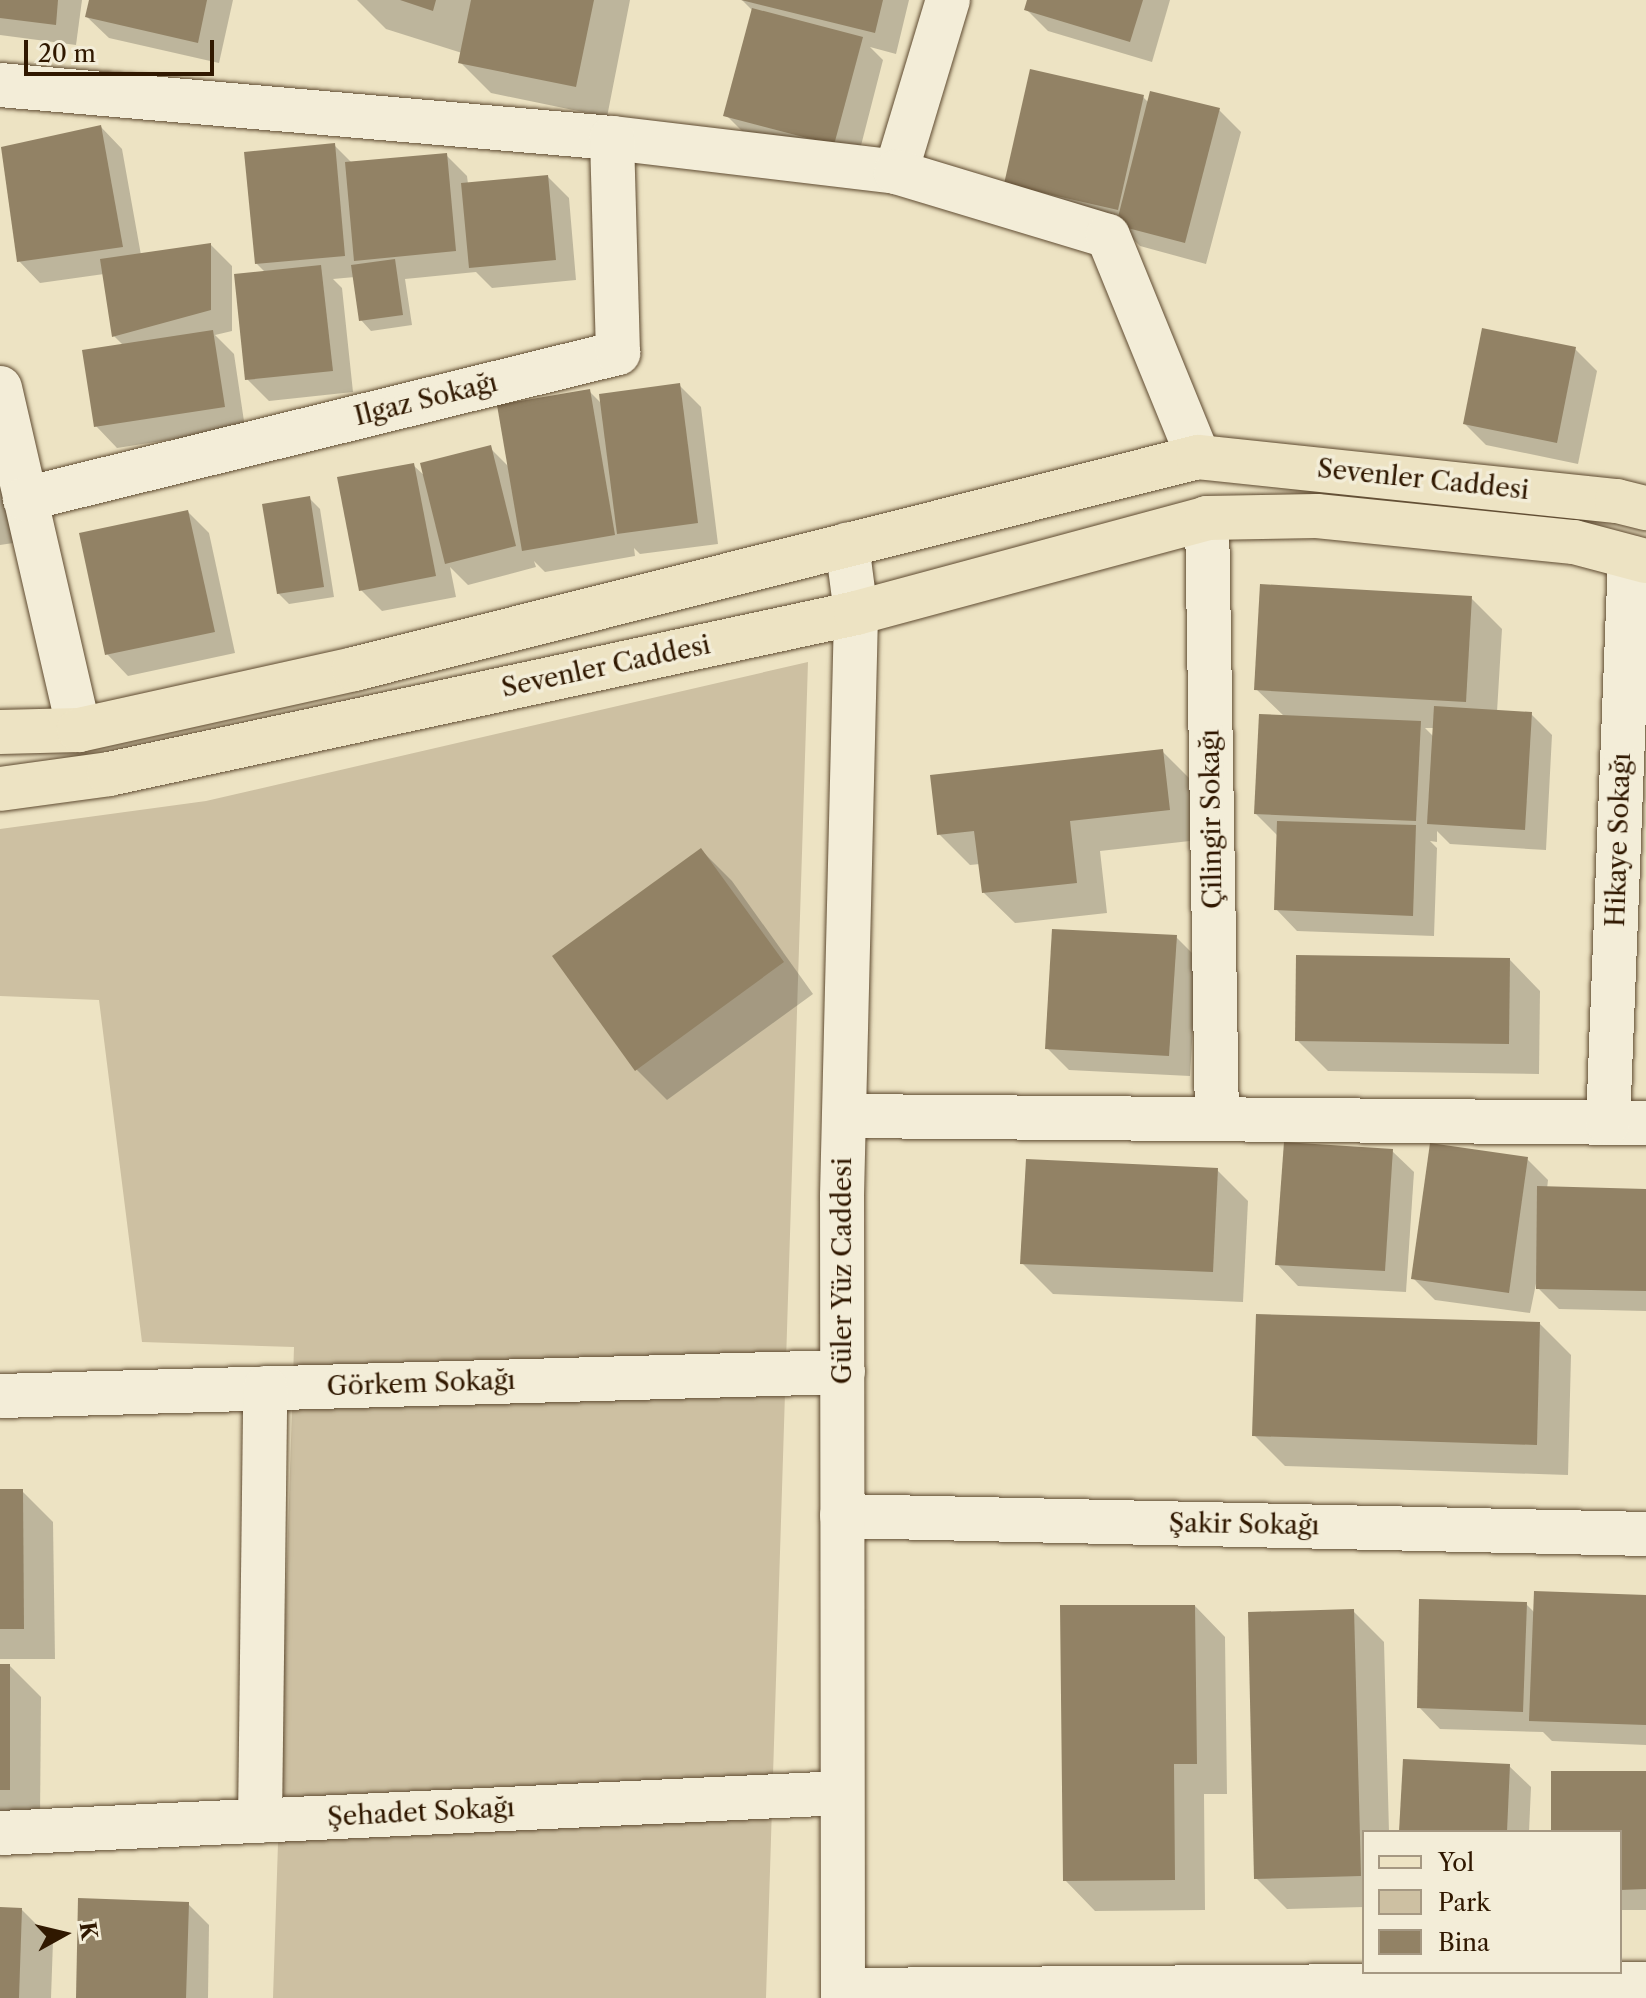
<!DOCTYPE html>
<html>
<head>
<meta charset="utf-8">
<style>
  body { margin:0 }
  #map { position:relative; width:1646px; height:1998px; overflow:hidden; background:#ede3c3; font-family:"Libre Caslon Text",serif }
  div>[style] { position:absolute }
  .green>* { inset:0; background:#cdc0a2 }
  .shadow>* { inset:0; background:#0003 }
  .building>* { inset:0; background:#928265 }
  .roads { filter:drop-shadow(0 0 2px #5f4b31) drop-shadow(0 0 2px #5f4b31) }
  .minor>* { height:44px; margin:-22px; padding:0 22px; transform-origin:22px; border-radius:22px; background:#f3edd8 }
  .major>* { height:44px; margin:-22px; padding:0 22px; transform-origin:22px; border-radius:22px; background:#ede3c3 }
  span { translate:-50% -50%; white-space:nowrap; text-align:center; line-height:1.15; -webkit-text-stroke:7px #f3edd8; paint-order:stroke }
  .street-label { font-size:26px; color:#301800 }
  .legend { position:absolute; left:1362px; top:1830px; width:260px; height:144px; box-sizing:border-box; background:#f3edd8; border:2px solid #a59882; margin:0; padding:10px 14px; list-style:none; font-size:24px; color:#301800 }
  .legend li { display:flex; align-items:center; gap:16px; height:40px }
  .legend b { width:40px; border:2px solid #a59882 }
  .north { position:absolute; left:24px; top:1894px; width:80px; height:80px; -webkit-text-stroke:6px #f3edd8; paint-order:stroke; rotate:82deg; font-size:22px; font-weight:700; line-height:32px; text-align:center; color:#301800 }
  .north::after { content:''; display:block; margin:auto; width:28px; height:36px; background:#301800; clip-path:polygon(50% 0,100% 100%,50% 72%,0 100%) }
  .scale { position:absolute; left:24px; top:40px; width:190px; height:36px; box-sizing:border-box; border:4px solid #301800; border-top:0; padding-left:10px; font-size:24px; line-height:28px; white-space:nowrap; color:#301800; -webkit-text-stroke:6px #f3edd8; paint-order:stroke }
</style>
</head>
<body>
<div id="map">
  <div class="green">
    <div style="clip-path:polygon(808px 662px,766px 1998px,273px 1998px,294px 1347px,142px 1342px,99px 1000px,0 996px,0 829px,206px 801px)"></div>
  </div>
  <div class="shadow">
    <div style="clip-path:polygon(0 0,82px 0,76px 45px,0 35px)"></div>
    <div style="clip-path:polygon(91px 0,233px 0,219px 63px,109px 38px,87px 17px)"></div>
    <div style="clip-path:polygon(357px 0,630px 0,607px 117px,491px 93px,460px 62px,462px 53px,386px 29px)"></div>
    <div style="clip-path:polygon(742px 0,909px 0,896px 54px,870px 47px,883px 60px,856px 165px,747px 136px,726px 115px,753px 11px)"></div>
    <div style="clip-path:polygon(1029px 0,1170px 0,1152px 62px,1048px 31px,1026px 9px)"></div>
    <div style="clip-path:polygon(1143px 97px,1149px 103px,1219px 110px,1241px 132px,1206px 264px,1140px 246px,1120px 226px,1006px 183px)"></div>
    <div style="clip-path:polygon(101px 127px,122px 149px,141px 255px,211px 245px,232px 266px,232px 331px,215px 335px,234px 354px,245px 428px,117px 448px,96px 426px,124px 346px,114px 336px,104px 274px,40px 283px,19px 261px)"></div>
    <div style="clip-path:polygon(334px 145px,353px 164px,446px 155px,467px 176px,468px 184px,548px 177px,569px 198px,576px 280px,492px 288px,476px 272px,405px 279px,412px 325px,371px 331px,361px 320px,355px 277px,333px 279px,342px 288px,353px 392px,269px 401px,247px 379px,265px 272px,256px 263px)"></div>
    <div style="clip-path:polygon(1575px 349px,1597px 371px,1578px 464px,1486px 445px,1465px 424px)"></div>
    <div style="clip-path:polygon(680px 386px,701px 407px,718px 544px,640px 554px,634px 548px,635px 556px,545px 572px,534px 561px,536px 567px,468px 585px,450px 567px,456px 597px,382px 611px,361px 590px,413px 465px,426px 477px,490px 448px,509px 467px,589px 391px,602px 404px)"></div>
    <div style="clip-path:polygon(0 439px,20px 542px,0 545px)"></div>
    <div style="clip-path:polygon(310px 499px,320px 509px,334px 597px,289px 604px,278px 593px)"></div>
    <div style="clip-path:polygon(188px 512px,209px 533px,235px 653px,128px 676px,107px 654px)"></div>
    <div style="clip-path:polygon(evenodd,1471px 598px,1502px 629px,1497px 712px,1531px 714px,1552px 735px,1546px 850px,1450px 844px,1437px 831px,1437px 842px,1430px 841px,1437px 848px,1434px 936px,1297px 931px,1276px 909px,1277px 835px,1256px 814px,1285px 717px,1256px 689px,1471px 598px,1425px 728px,1434px 728px,1434px 737px,1425px 728px)"></div>
    <div style="clip-path:polygon(1162px 751px,1193px 782px,1199px 840px,1100px 851px,1107px 913px,1015px 923px,984px 893px,980px 864px,970px 865px,939px 834px)"></div>
    <div style="clip-path:polygon(701px 850px,732px 881px,813px 994px,667px 1100px,636px 1069px)"></div>
    <div style="clip-path:polygon(1176px 937px,1197px 958px,1190px 1076px,1069px 1070px,1047px 1048px)"></div>
    <div style="clip-path:polygon(1510px 960px,1540px 991px,1539px 1074px,1328px 1071px,1297px 1040px)"></div>
    <div style="clip-path:polygon(1392px 1151px,1414px 1172px,1406px 1292px,1298px 1286px,1277px 1264px)"></div>
    <div style="clip-path:polygon(1527px 1159px,1548px 1180px,1547px 1189px,1646px 1191px,1646px 1311px,1559px 1309px,1538px 1288px,1538px 1274px,1530px 1313px,1435px 1300px,1414px 1279px)"></div>
    <div style="clip-path:polygon(1217px 1170px,1248px 1201px,1243px 1302px,1053px 1294px,1022px 1263px)"></div>
    <div style="clip-path:polygon(1540px 1324px,1571px 1355px,1568px 1475px,1285px 1466px,1254px 1435px)"></div>
    <div style="clip-path:polygon(0 1491px,22px 1491px,53px 1522px,55px 1659px,0 1659px)"></div>
    <div style="clip-path:polygon(1646px 1597px,1646px 1745px,1552px 1741px,1543px 1732px,1440px 1729px,1419px 1707px,1526px 1604px,1535px 1613px)"></div>
    <div style="clip-path:polygon(1195px 1606px,1225px 1637px,1227px 1794px,1204px 1794px,1205px 1910px,1095px 1911px,1065px 1880px)"></div>
    <div style="clip-path:polygon(1353px 1611px,1384px 1642px,1389px 1832px,1364px 1832px,1364px 1907px,1287px 1909px,1256px 1878px)"></div>
    <div style="clip-path:polygon(0 1666px,10px 1666px,41px 1697px,40px 1820px,0 1820px)"></div>
    <div style="clip-path:polygon(1509px 1766px,1531px 1787px,1529px 1832px,1401px 1832px)"></div>
    <div style="clip-path:polygon(1646px 1773px,1646px 1910px,1620px 1910px,1620px 1832px,1553px 1832px)"></div>
    <div style="clip-path:polygon(188px 1904px,209px 1925px,208px 1998px,78px 1998px)"></div>
    <div style="clip-path:polygon(0 1909px,22px 1910px,53px 1941px,51px 1998px,0 1998px)"></div>
  </div>
  <div class="building">
    <div style="clip-path:polygon(0 0,58px 0,56px 25px,0 18px)"></div>
    <div style="clip-path:polygon(89px 0,207px 0,198px 43px,85px 17px)"></div>
    <div style="clip-path:polygon(400px 0,436px 0,433px 11px)"></div>
    <div style="clip-path:polygon(471px 0,594px 0,576px 87px,458px 63px)"></div>
    <div style="clip-path:polygon(741px 0,883px 0,875px 33px)"></div>
    <div style="clip-path:polygon(1027px 0,1143px 0,1130px 42px,1024px 10px)"></div>
    <div style="clip-path:polygon(752px 8px,863px 37px,834px 145px,723px 116px)"></div>
    <div style="clip-path:polygon(1030px 69px,1144px 95px,1118px 210px,1004px 184px)"></div>
    <div style="clip-path:polygon(1150px 91px,1220px 108px,1185px 243px,1116px 225px)"></div>
    <div style="clip-path:polygon(101px 125px,123px 247px,17px 262px,1px 147px)"></div>
    <div style="clip-path:polygon(335px 143px,345px 256px,255px 264px,244px 152px)"></div>
    <div style="clip-path:polygon(447px 153px,456px 251px,354px 261px,345px 162px)"></div>
    <div style="clip-path:polygon(548px 175px,556px 260px,469px 268px,461px 183px)"></div>
    <div style="clip-path:polygon(211px 243px,211px 310px,112px 337px,100px 259px)"></div>
    <div style="clip-path:polygon(395px 259px,403px 315px,359px 321px,351px 265px)"></div>
    <div style="clip-path:polygon(321px 265px,333px 371px,245px 380px,234px 274px)"></div>
    <div style="clip-path:polygon(1482px 328px,1576px 347px,1557px 443px,1463px 424px)"></div>
    <div style="clip-path:polygon(213px 330px,225px 407px,94px 427px,82px 350px)"></div>
    <div style="clip-path:polygon(680px 383px,698px 523px,617px 534px,599px 394px)"></div>
    <div style="clip-path:polygon(590px 389px,615px 535px,522px 551px,497px 405px)"></div>
    <div style="clip-path:polygon(491px 445px,516px 546px,445px 564px,420px 463px)"></div>
    <div style="clip-path:polygon(414px 463px,436px 576px,359px 591px,337px 477px)"></div>
    <div style="clip-path:polygon(310px 496px,324px 587px,277px 594px,262px 504px)"></div>
    <div style="clip-path:polygon(188px 510px,215px 632px,105px 655px,79px 533px)"></div>
    <div style="clip-path:polygon(1260px 584px,1472px 596px,1466px 702px,1254px 690px)"></div>
    <div style="clip-path:polygon(1434px 706px,1532px 712px,1525px 830px,1427px 824px)"></div>
    <div style="clip-path:polygon(1259px 714px,1421px 721px,1416px 821px,1254px 814px)"></div>
    <div style="clip-path:polygon(1163px 749px,1170px 810px,1070px 821px,1077px 883px,982px 893px,974px 831px,937px 835px,930px 775px)"></div>
    <div style="clip-path:polygon(1277px 821px,1416px 825px,1413px 916px,1274px 910px)"></div>
    <div style="clip-path:polygon(701px 848px,784px 962px,635px 1071px,552px 956px)"></div>
    <div style="clip-path:polygon(1052px 929px,1177px 935px,1169px 1056px,1045px 1049px)"></div>
    <div style="clip-path:polygon(1296px 955px,1510px 958px,1509px 1044px,1295px 1041px)"></div>
    <div style="clip-path:polygon(1284px 1142px,1393px 1149px,1385px 1271px,1275px 1265px)"></div>
    <div style="clip-path:polygon(1430px 1143px,1528px 1157px,1509px 1293px,1411px 1279px)"></div>
    <div style="clip-path:polygon(1026px 1159px,1218px 1168px,1213px 1272px,1020px 1264px)"></div>
    <div style="clip-path:polygon(1537px 1186px,1646px 1189px,1646px 1291px,1536px 1289px)"></div>
    <div style="clip-path:polygon(1256px 1314px,1540px 1322px,1537px 1445px,1252px 1436px)"></div>
    <div style="clip-path:polygon(0 1489px,23px 1489px,24px 1629px,0 1629px)"></div>
    <div style="clip-path:polygon(1534px 1591px,1646px 1595px,1646px 1725px,1529px 1721px)"></div>
    <div style="clip-path:polygon(1419px 1599px,1527px 1602px,1523px 1712px,1417px 1708px)"></div>
    <div style="clip-path:polygon(1060px 1605px,1195px 1605px,1197px 1764px,1174px 1764px,1175px 1880px,1063px 1881px)"></div>
    <div style="clip-path:polygon(1354px 1609px,1361px 1876px,1254px 1879px,1248px 1612px)"></div>
    <div style="clip-path:polygon(0 1664px,10px 1664px,10px 1790px,0 1790px)"></div>
    <div style="clip-path:polygon(1403px 1759px,1510px 1764px,1507px 1832px,1399px 1832px)"></div>
    <div style="clip-path:polygon(1551px 1771px,1646px 1771px,1646px 1889px,1620px 1890px,1620px 1832px,1551px 1832px)"></div>
    <div style="clip-path:polygon(78px 1898px,189px 1902px,186px 1998px,76px 1998px)"></div>
    <div style="clip-path:polygon(0 1907px,22px 1908px,19px 1998px,0 1998px)"></div>
  </div>
  <div class="roads">
    <div class="minor">
      <div style="left:0;top:85px;width:614px;rotate:4.95deg"></div>
      <div style="left:612px;top:138px;width:286px;rotate:6.8deg"></div>
      <div style="left:896px;top:172px;width:180px;rotate:-73.2deg"></div>
      <div style="left:896px;top:172px;width:221px;rotate:16.8deg"></div>
      <div style="left:1108px;top:236px;width:239px;rotate:67.8deg"></div>
      <div style="left:0;top:388px;width:351px;rotate:77deg"></div>
      <div style="left:25px;top:499px;width:611px;rotate:-13.83deg"></div>
      <div style="left:618px;top:353px;width:215px;rotate:-91.6deg"></div>
      <div style="left:1207px;top:518px;width:601px;rotate:89.05deg"></div>
      <div style="left:844px;top:1116px;width:802px;rotate:0.5deg"></div>
      <div style="left:1608px;top:1123px;width:566px;rotate:-87.77deg"></div>
      <div style="left:0;top:1396px;width:843px;rotate:-1.63deg"></div>
      <div style="left:842px;top:1516px;width:804px;rotate:1.28deg"></div>
      <div style="left:260px;top:1821px;width:433px;rotate:-89.3deg"></div>
      <div style="left:0;top:1833px;width:843px;rotate:-2.72deg"></div>
      <div style="left:843px;top:1990px;width:803px;rotate:-0.43deg"></div>
      <div style="left:843px;top:1998px;width:802px;rotate:-90.07deg"></div>
      <div style="left:842px;top:1196px;width:583px;rotate:-88.62deg"></div>
      <div style="left:856px;top:613px;width:69px;rotate:-97.5deg"></div>
    </div>
    <div class="major">
      <div style="left:0;top:732px;width:79px;rotate:-1.5deg"></div>
      <div style="left:79px;top:730px;width:282px;rotate:-12.5deg"></div>
      <div style="left:354px;top:669px;width:870px;rotate:-14.1deg"></div>
      <div style="left:1198px;top:457px;width:421px;rotate:6deg"></div>
      <div style="left:1617px;top:501px;width:30px;rotate:14deg"></div>
      <div style="left:0;top:789px;width:110px;rotate:-7.8deg"></div>
      <div style="left:109px;top:774px;width:764px;rotate:-12.16deg"></div>
      <div style="left:856px;top:613px;width:364px;rotate:-15.1deg"></div>
      <div style="left:1207px;top:518px;width:110px;rotate:-1deg"></div>
      <div style="left:1317px;top:516px;width:258px;rotate:5.8deg"></div>
      <div style="left:1574px;top:542px;width:74px;rotate:14.8deg"></div>
    </div>
  </div>
  <div class="street-label">
    <span style="left:426px;top:400px;rotate:-14deg">Ilgaz Sokağı</span>
    <span style="left:1423px;top:480px;rotate:6deg">Sevenler Caddesi</span>
    <span style="left:606px;top:667px;rotate:-12deg">Sevenler Caddesi</span>
    <span style="left:1212px;top:819px;rotate:-91deg">Çilingir Sokağı</span>
    <span style="left:1619px;top:840px;rotate:-88deg">Hikaye Sokağı</span>
    <span style="left:843px;top:1271px;rotate:-90deg">Güler Yüz Caddesi</span>
    <span style="left:421px;top:1384px;rotate:-2deg">Görkem Sokağı</span>
    <span style="left:1244px;top:1525px;rotate:1deg">Şakir Sokağı</span>
    <span style="left:421px;top:1813px;rotate:-3deg">Şehadet Sokağı</span>
  </div>
  <ul class="legend">
  <li><b style="height:10px;background:#ede3c3"></b>Yol</li>
  <li><b style="height:22px;background:#cdc0a2"></b>Park</li>
  <li><b style="height:22px;background:#928265"></b>Bina</li>
  </ul>
  <div class="north">K</div>
  <div class="scale">20 m</div>
</div>
</body>
</html>
